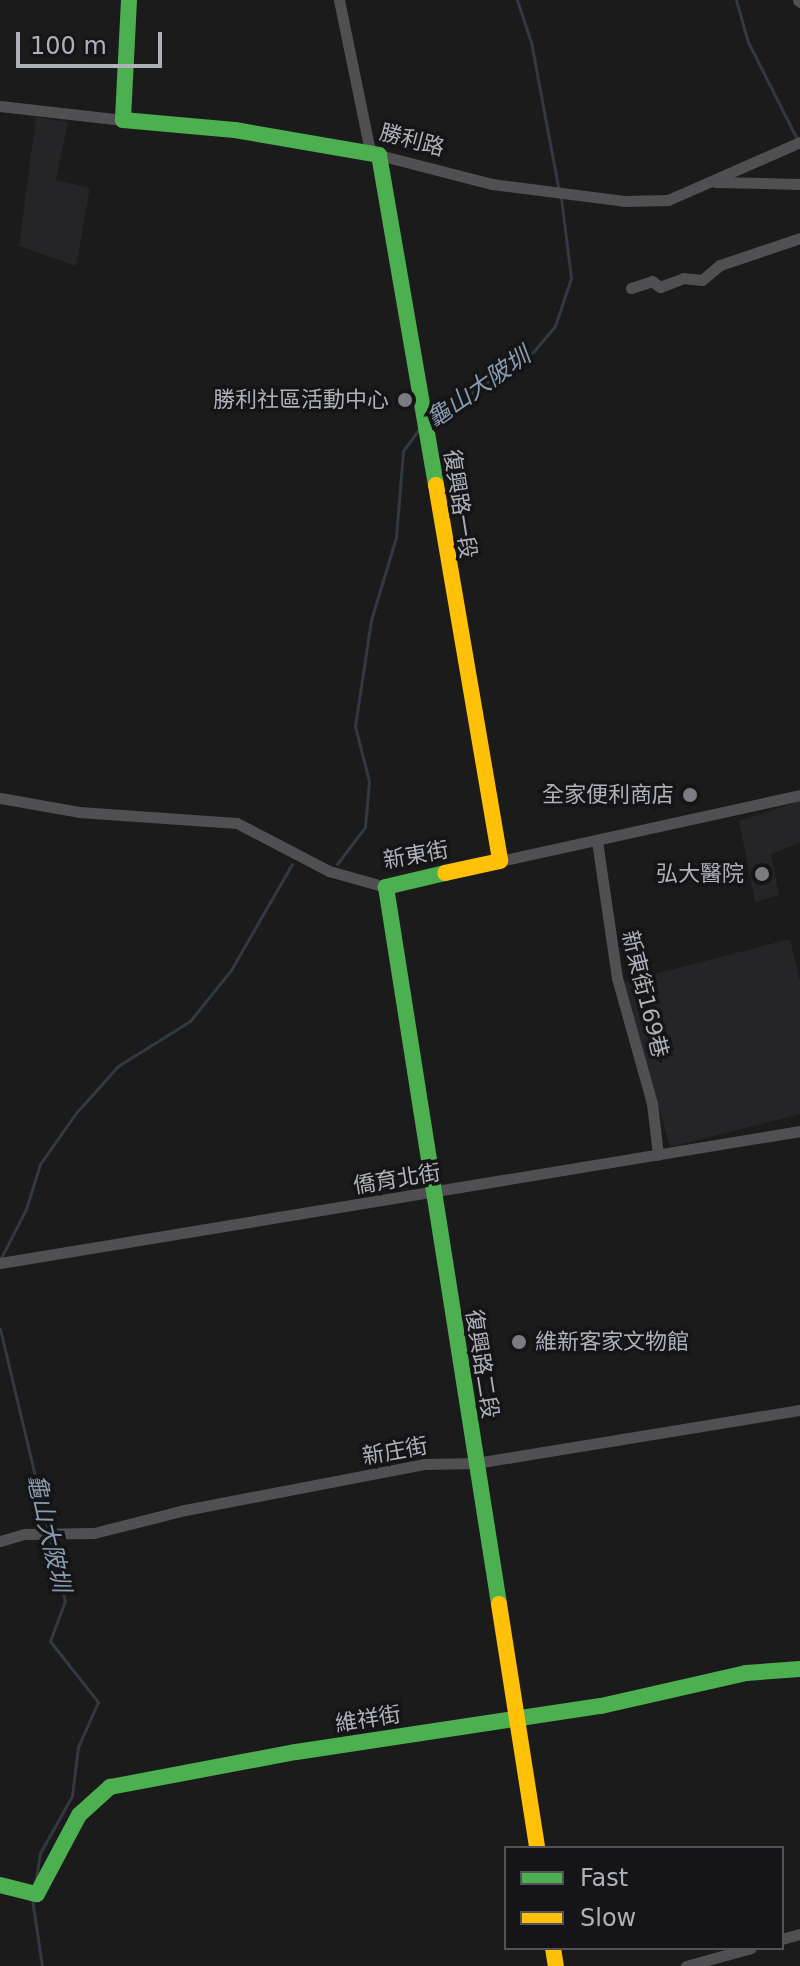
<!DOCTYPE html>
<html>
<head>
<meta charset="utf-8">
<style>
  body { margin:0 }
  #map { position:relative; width:800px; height:1966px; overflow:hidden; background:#1b1b1b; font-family:"DejaVu Sans","Noto Sans TC",sans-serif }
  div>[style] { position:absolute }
  .built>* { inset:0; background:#252527 }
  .stream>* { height:3px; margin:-1.5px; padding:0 1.5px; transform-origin:1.5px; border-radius:1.5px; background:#333940 }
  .street>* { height:11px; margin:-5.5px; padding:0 5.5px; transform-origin:5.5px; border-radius:5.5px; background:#505053 }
  .fast>* { height:16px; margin:-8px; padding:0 8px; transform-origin:8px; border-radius:8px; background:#4caf50 }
  .slow>* { height:16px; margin:-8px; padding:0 8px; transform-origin:8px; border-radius:8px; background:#ffc107 }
  .dots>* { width:22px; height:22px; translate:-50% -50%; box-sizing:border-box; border:4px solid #151517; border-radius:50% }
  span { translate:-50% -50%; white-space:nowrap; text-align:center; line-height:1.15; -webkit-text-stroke:7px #151517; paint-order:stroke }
  .street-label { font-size:22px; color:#aeb1ba }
  .poi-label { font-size:22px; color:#aeb1ba }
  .right { translate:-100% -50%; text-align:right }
  .left { translate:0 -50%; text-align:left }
  .water-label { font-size:24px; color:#899cb0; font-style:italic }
  .legend { position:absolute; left:504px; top:1846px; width:280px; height:104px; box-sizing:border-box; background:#151517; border:2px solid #525358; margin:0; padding:10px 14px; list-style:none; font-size:24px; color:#aeb1ba }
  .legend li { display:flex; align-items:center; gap:16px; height:40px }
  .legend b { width:40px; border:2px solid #525358 }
  .scale { position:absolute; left:16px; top:32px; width:146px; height:36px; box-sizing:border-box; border:4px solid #aeb1ba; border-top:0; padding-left:10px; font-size:24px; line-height:28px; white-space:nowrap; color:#aeb1ba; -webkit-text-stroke:6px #151517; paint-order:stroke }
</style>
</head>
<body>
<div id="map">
  <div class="built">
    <div style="clip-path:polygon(36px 117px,68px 122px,56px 180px,90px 188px,76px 266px,19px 246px)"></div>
    <div style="clip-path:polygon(800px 801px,800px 842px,771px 854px,779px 895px,755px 902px,739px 821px)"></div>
    <div style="clip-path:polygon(790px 939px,800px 982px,800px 1114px,670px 1147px,624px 982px)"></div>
  </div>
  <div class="stream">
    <div style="left:517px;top:0;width:44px;rotate:71.6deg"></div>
    <div style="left:531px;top:42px;width:152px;rotate:79.4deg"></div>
    <div style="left:736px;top:0;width:44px;rotate:74.1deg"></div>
    <div style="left:748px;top:42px;width:109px;rotate:63.2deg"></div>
    <div style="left:431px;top:420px;width:124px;rotate:-33.8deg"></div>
    <div style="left:534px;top:351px;width:33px;rotate:-50deg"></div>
    <div style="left:555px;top:326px;width:51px;rotate:-71.6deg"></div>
    <div style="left:571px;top:278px;width:81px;rotate:-97.1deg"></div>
    <div style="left:337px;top:864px;width:46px;rotate:-52.9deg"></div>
    <div style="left:365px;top:827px;width:46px;rotate:-85deg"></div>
    <div style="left:369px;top:781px;width:57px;rotate:-104.3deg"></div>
    <div style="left:355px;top:726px;width:107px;rotate:-81.4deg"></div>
    <div style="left:371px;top:620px;width:87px;rotate:-73.2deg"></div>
    <div style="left:396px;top:537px;width:86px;rotate:-85.3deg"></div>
    <div style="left:403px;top:451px;width:27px;rotate:-54deg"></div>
    <div style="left:1px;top:1258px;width:55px;rotate:-63deg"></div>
    <div style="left:26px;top:1209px;width:47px;rotate:-72.7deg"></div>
    <div style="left:40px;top:1164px;width:62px;rotate:-54.8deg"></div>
    <div style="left:76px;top:1113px;width:63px;rotate:-48.2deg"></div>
    <div style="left:118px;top:1066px;width:85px;rotate:-32deg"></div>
    <div style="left:190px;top:1021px;width:65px;rotate:-51.2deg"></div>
    <div style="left:231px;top:970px;width:122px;rotate:-60.1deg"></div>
    <div style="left:0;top:1329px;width:280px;rotate:76.6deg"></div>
    <div style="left:65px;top:1601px;width:43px;rotate:110.6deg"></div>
    <div style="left:50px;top:1641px;width:78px;rotate:51.8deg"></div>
    <div style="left:98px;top:1702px;width:49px;rotate:114deg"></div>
    <div style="left:78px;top:1747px;width:49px;rotate:97deg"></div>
    <div style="left:72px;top:1796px;width:65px;rotate:119.3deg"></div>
    <div style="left:40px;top:1853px;width:30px;rotate:99deg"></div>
    <div style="left:32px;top:1899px;width:68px;rotate:81.5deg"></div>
  </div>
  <div class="street">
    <div style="left:339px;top:0;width:154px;rotate:78.4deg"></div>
    <div style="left:798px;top:0;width:3px;rotate:45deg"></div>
    <div style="left:0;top:106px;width:124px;rotate:6.5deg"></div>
    <div style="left:379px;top:155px;width:117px;rotate:14.4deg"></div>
    <div style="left:492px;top:184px;width:133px;rotate:7.3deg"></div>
    <div style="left:624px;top:201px;width:44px;rotate:-1.3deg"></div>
    <div style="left:668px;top:200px;width:144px;rotate:-23.7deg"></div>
    <div style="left:715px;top:182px;width:85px;rotate:1.3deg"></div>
    <div style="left:631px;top:288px;width:22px;rotate:-18deg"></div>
    <div style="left:652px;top:281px;width:10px;rotate:37deg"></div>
    <div style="left:660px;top:287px;width:25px;rotate:-21deg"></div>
    <div style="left:683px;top:278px;width:19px;rotate:6deg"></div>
    <div style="left:702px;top:280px;width:23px;rotate:-40deg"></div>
    <div style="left:720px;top:265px;width:84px;rotate:-18.6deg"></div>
    <div style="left:0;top:798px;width:80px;rotate:10deg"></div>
    <div style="left:79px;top:812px;width:158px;rotate:4deg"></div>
    <div style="left:237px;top:823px;width:104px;rotate:27.6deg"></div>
    <div style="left:329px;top:871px;width:59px;rotate:15.7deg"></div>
    <div style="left:597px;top:841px;width:138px;rotate:81.7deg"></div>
    <div style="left:617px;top:978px;width:130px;rotate:74.4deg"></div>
    <div style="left:652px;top:1103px;width:52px;rotate:83.4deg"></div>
    <div style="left:500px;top:861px;width:307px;rotate:-12.4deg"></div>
    <div style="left:0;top:1263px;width:811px;rotate:-9.37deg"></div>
    <div style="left:0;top:1541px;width:26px;rotate:-16deg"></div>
    <div style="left:25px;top:1534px;width:69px;rotate:-0.8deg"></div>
    <div style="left:94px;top:1533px;width:94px;rotate:-14.2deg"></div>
    <div style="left:185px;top:1510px;width:243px;rotate:-10.9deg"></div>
    <div style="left:424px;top:1464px;width:52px;rotate:-1.1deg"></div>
    <div style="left:476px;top:1463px;width:328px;rotate:-9.3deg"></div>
    <div style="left:782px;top:1939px;width:19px;rotate:-16deg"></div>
    <div style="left:686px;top:1966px;width:67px;rotate:-15.5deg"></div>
  </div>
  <div class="fast">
    <div style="left:129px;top:0;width:120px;rotate:92.9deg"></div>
    <div style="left:123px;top:120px;width:112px;rotate:5.1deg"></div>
    <div style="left:235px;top:130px;width:146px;rotate:9.8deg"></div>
    <div style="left:379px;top:155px;width:335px;rotate:80.2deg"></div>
    <div style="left:445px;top:873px;width:61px;rotate:166.7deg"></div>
    <div style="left:386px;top:887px;width:726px;rotate:81.04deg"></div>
    <div style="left:0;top:1885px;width:38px;rotate:14deg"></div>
    <div style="left:37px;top:1894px;width:89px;rotate:-62deg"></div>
    <div style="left:79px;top:1815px;width:42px;rotate:-42.1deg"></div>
    <div style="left:110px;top:1787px;width:189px;rotate:-10.7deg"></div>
    <div style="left:296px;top:1752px;width:308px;rotate:-8.6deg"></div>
    <div style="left:601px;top:1706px;width:149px;rotate:-12.8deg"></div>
    <div style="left:746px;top:1673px;width:54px;rotate:-4.2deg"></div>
  </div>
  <div class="slow">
    <div style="left:436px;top:485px;width:381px;rotate:80.3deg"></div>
    <div style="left:500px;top:861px;width:56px;rotate:167.7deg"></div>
    <div style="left:499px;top:1604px;width:247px;rotate:81.1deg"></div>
    <div style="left:553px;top:1948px;width:18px;rotate:81deg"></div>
  </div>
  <div class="dots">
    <div style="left:405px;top:400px;background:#7b7c82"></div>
    <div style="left:690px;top:795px;background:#7b7c82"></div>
    <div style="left:762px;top:874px;background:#7b7c82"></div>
    <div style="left:519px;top:1342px;background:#7b7c82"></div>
  </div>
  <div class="street-label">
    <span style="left:412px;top:140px;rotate:15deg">勝利路</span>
    <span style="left:460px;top:504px;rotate:81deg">復興路一段</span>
    <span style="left:416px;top:855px;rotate:-10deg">新東街</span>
    <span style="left:645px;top:994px;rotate:76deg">新東街169巷</span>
    <span style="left:397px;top:1179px;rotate:-9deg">僑育北街</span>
    <span style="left:482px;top:1364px;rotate:81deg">復興路二段</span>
    <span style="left:395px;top:1451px;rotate:-10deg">新庄街</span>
    <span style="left:368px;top:1719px;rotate:-9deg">維祥街</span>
  </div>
  <div class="poi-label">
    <span class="right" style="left:389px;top:400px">勝利社區活動中心</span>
    <span class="right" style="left:674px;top:795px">全家便利商店</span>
    <span class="right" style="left:744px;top:874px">弘大醫院</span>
    <span class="left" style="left:535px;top:1342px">維新客家文物館</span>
  </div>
  <div class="water-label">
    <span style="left:479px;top:388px;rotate:-35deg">龜山大陂圳</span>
    <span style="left:48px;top:1533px;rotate:77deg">龜山大陂圳</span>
  </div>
  <ul class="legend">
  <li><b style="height:10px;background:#4caf50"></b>Fast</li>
  <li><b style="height:10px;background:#ffc107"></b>Slow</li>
  </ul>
  <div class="scale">100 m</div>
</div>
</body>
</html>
